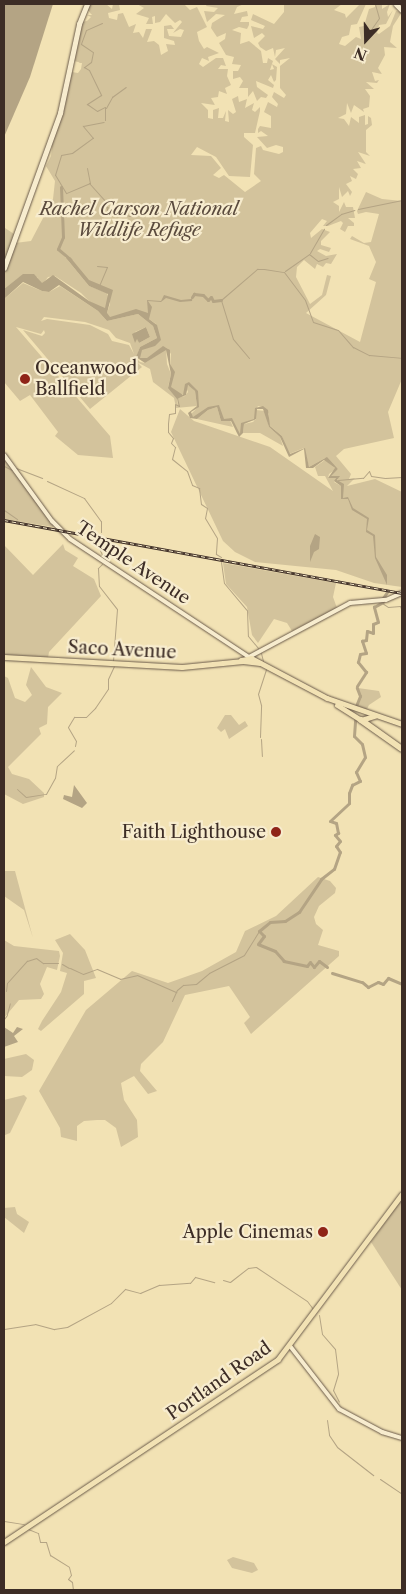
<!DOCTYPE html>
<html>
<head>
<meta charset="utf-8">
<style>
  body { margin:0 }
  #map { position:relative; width:406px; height:1594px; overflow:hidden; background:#f2e2b4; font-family:"Libre Caslon Text",serif }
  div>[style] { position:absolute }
  .green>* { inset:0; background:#d3c39c }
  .water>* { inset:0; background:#b4a484 }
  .stream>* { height:1px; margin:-0.5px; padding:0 0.5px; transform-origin:0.5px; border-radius:0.5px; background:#b4a484 }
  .river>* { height:3px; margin:-1.5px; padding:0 1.5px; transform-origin:1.5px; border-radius:1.5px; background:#b4a484 }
  .roads { filter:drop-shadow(0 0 1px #6a5a4a) drop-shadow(0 0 1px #6a5a4a) }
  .tertiary>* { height:4px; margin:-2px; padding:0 2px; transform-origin:2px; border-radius:2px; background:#f7ecce }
  .secondary>* { height:4.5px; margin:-2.25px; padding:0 2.25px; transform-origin:2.25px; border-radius:2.25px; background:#f7ecce }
  .primary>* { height:5px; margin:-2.5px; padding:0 2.5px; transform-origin:2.5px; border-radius:2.5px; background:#f2e2b4 }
  .motorway>* { height:6px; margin:-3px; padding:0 3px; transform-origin:3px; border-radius:3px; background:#f2e2b4 }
  .rail>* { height:3px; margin-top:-1.5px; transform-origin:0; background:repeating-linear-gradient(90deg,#f7ecce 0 4px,#3d2d26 0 8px); box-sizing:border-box; border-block:1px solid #3d2d26 }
  .dots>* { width:14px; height:14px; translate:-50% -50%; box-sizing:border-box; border:2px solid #f7ecce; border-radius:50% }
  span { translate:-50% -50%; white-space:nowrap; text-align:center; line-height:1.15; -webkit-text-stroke:4.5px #f7ecce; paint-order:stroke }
  .park-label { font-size:18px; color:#5b4b3e; font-style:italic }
  .poi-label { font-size:18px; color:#3d2d26 }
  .left { translate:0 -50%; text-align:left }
  .right { translate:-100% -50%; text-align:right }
  .street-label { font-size:18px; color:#3d2d26 }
  .frame { position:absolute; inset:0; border:5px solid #3d2d26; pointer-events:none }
  .north { position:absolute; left:341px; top:15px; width:50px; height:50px; -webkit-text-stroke:4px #f7ecce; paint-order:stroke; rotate:201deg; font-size:14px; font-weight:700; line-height:20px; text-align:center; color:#3d2d26 }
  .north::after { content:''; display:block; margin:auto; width:18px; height:22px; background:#3d2d26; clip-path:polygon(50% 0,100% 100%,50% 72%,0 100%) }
</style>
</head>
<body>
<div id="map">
  <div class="green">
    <div style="clip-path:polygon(evenodd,89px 4px,106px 4px,112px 9px,113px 4px,119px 4px,120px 10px,108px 13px,109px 18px,117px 20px,118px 14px,123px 13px,129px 27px,136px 24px,133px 33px,139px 32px,143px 38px,146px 29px,152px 29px,147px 42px,154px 41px,159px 45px,161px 55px,168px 51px,166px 44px,175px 45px,174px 41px,164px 38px,164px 26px,171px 25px,174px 29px,167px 29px,169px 36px,181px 37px,184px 30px,180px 29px,173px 33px,182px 22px,180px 20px,175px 23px,166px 14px,160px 22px,155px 23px,155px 16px,152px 17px,153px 24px,146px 24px,149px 18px,136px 14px,144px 8px,137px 4px,184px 4px,190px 10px,197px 7px,207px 27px,197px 32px,199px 41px,204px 49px,207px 47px,219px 53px,208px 57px,209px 61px,202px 58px,199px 64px,203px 67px,216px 58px,223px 58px,226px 66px,221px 65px,218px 69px,228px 69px,227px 76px,231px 85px,225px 88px,227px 94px,219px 91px,218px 97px,211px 98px,215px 105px,201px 103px,208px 110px,208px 118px,213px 119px,213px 110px,219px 108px,218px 118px,223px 118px,226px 111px,225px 121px,229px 122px,228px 110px,233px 114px,236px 112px,232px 99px,238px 96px,239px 102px,247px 99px,245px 108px,254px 103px,252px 110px,255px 112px,260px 107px,260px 111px,255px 133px,244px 133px,244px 137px,253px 145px,250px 177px,229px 176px,216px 157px,197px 147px,191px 155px,211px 156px,221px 168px,213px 175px,219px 178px,224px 175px,245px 192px,261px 181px,254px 174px,256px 148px,261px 146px,263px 150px,279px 154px,283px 152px,283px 147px,276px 145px,267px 148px,257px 137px,268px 136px,261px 131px,258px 133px,258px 129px,260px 126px,271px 128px,271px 116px,264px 112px,268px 102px,277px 107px,278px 104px,272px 97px,274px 92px,284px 98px,286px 95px,280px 88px,280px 66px,290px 58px,280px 60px,280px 64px,275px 59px,285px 48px,276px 50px,275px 57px,273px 48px,266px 51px,260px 47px,258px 43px,265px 36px,262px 33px,254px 38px,251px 26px,263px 29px,265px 26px,251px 20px,253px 14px,274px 24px,284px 12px,284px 4px,342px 4px,334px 10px,345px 14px,346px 18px,360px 4px,366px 4px,357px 24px,351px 25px,349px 35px,342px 37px,339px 44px,345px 46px,356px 37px,361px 39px,359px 27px,364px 26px,369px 9px,375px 7px,375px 4px,382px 4px,382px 9px,390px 4px,387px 12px,388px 17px,393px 10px,386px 24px,379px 25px,377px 33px,379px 34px,390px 26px,396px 11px,402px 12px,393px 26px,390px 42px,397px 48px,384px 47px,385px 55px,378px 68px,382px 74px,372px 72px,375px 81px,379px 80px,377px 83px,366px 82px,374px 89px,365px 89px,370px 96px,369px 107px,363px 109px,364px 112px,354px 105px,351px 113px,347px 103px,346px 114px,338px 118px,344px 119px,349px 126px,351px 117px,359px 123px,359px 117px,365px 115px,365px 125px,368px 124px,368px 116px,371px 118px,372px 125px,366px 130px,366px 152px,370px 156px,358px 152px,366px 164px,357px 161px,361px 168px,353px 169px,358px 174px,356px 179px,350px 176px,352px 181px,346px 184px,352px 192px,350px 196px,348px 191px,342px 197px,339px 187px,339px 199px,333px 202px,339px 206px,339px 212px,344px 202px,346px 207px,353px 207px,355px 218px,348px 218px,354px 223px,354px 226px,348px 226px,345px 232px,340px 229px,343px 223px,341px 221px,328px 226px,323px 226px,327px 221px,322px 219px,310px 233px,311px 238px,322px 229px,330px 232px,321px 241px,321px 245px,331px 248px,329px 252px,320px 249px,317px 251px,326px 256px,337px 254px,331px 264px,326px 263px,323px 267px,317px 264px,315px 269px,304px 260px,297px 267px,296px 277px,310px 304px,322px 295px,327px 275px,331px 276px,326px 295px,306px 313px,360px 342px,376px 282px,369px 279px,376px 262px,369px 246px,350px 239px,352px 236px,364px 243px,371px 242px,379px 214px,366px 212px,358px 214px,357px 211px,366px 192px,382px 199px,402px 201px,402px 379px,388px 412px,394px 438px,344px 449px,336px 456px,351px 474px,349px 479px,355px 478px,347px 486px,375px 479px,402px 492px,402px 587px,374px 583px,336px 570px,255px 562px,235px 552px,223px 541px,171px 432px,180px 409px,194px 421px,270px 447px,333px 491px,325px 476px,318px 476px,315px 467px,325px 460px,336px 469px,329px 474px,328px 478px,336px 478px,334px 482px,343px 487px,337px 481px,339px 476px,330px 476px,338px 469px,325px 458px,309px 467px,304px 448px,289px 454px,282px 436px,269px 425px,269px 414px,264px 407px,258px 406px,256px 410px,265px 411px,269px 427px,280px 437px,283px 446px,260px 433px,243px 433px,244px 424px,253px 422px,256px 419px,256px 411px,255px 420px,243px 423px,241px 435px,237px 433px,232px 419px,223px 419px,219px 406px,208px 408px,193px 418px,191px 414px,198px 407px,198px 393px,188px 383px,186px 386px,190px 385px,195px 391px,197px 406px,176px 408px,174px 398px,153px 382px,150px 369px,137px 362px,142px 367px,90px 409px,23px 330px,42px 336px,45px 333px,44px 330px,41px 334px,16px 327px,110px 436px,113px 458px,78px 455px,55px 436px,58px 432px,30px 395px,20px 401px,4px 382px,4px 299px,23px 283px,42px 291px,49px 292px,60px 286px,98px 311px,107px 321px,138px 314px,153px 326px,157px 338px,140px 347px,136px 358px,140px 362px,145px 363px,166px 349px,167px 364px,171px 374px,168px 387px,177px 397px,178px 406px,178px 398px,185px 396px,188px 392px,186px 387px,185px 394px,180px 395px,170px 387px,174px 372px,170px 366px,171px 354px,167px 348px,162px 347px,146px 361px,139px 358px,140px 349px,159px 341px,156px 324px,138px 311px,111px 318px,106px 316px,110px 304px,109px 292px,86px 279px,72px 260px,61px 252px,89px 286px,107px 293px,109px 301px,105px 309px,90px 302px,81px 293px,55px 276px,48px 277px,42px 285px,37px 277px,21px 276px,4px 289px,4px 273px,15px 243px,31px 241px,53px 199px,55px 181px,46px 166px,51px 156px,52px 147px,50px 146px,65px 103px,72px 72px,78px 73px,81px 69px,82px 63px,74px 61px,82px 22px,87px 21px,91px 17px,87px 15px,92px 15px,87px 9px,89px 4px,44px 317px,85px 322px,109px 330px,116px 338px,130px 343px,134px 354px,129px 345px,112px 341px,108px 334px,90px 325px,47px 319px,41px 321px,44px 317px,89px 4px,146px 327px,150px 337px,139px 343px,135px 332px,146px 327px)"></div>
    <div style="clip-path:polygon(207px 4px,244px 4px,237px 7px,234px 14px,247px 11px,248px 16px,242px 17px,240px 22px,249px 22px,249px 25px,247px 29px,239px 27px,232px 30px,241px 33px,240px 44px,249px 41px,261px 51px,263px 63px,267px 63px,268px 58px,273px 61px,270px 70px,274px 69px,272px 64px,277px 67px,276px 80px,274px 82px,271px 75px,268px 80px,274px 85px,273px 88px,256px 81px,257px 87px,268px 95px,266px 98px,261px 97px,257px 101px,253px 91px,248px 97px,248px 88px,239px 88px,243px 81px,240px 77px,233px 79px,233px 71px,238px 71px,241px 65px,232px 64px,234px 57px,226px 55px,219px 43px,225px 39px,226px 33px,217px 37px,211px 28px,212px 23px,225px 15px,216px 14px,207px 22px,204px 11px,214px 12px,218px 8px,206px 6px)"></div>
    <div style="clip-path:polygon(5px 228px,14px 234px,4px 263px,4px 231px)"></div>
    <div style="clip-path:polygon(217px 407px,221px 421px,230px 420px,233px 427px,197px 419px,208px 410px)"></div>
    <div style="clip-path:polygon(4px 459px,54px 525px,53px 527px,4px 519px)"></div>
    <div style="clip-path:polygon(63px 544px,65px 550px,78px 558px,73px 566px,94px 579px,101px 596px,49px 652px,48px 658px,4px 657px,4px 545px,33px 575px)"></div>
    <div style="clip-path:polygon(223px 563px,336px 583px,333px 597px,337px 608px,292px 631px,287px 623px,274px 619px,258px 643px,252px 635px,247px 607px,226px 584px)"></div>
    <div style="clip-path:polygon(31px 667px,46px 687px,62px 693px,48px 707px,47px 724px,39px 728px,41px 734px,8px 767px,12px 774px,29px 779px,44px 793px,44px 797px,23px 804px,4px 794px,4px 676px,8px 678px,15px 698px,25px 702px,32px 695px,26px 685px)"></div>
    <div style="clip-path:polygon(358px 688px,379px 691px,381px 697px,369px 705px,366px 711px,357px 708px,361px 696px)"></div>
    <div style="clip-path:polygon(225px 715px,231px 715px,239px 725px,245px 721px,248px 726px,229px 739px,225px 729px,221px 732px,217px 728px)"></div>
    <div style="clip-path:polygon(4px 871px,15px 871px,33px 938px,24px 910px,4px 896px)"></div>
    <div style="clip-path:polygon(318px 877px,330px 881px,336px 888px,335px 893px,319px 906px,314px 917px,316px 924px,323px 930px,318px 945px,339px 951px,339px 956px,251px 1034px,244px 1023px,250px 1017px,229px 986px,185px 995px,163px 1042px,141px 1064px,140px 1071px,157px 1091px,148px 1094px,134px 1076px,121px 1083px,124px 1100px,137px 1120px,138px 1137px,121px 1147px,116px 1128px,105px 1120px,97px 1120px,84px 1121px,77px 1126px,77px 1141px,61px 1137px,60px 1128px,39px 1091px,86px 1010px,132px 971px,168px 983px,202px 971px,236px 952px,245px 931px,276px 916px)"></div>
    <div style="clip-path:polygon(70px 934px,85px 950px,96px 978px,84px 981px,84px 994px,41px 1031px,38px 1029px,42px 1021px,61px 992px,67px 973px,60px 971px,63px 953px,55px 940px)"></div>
    <div style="clip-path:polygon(4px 940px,14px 946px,59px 951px,60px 956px,57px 970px,47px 967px,40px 984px,44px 994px,41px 999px,19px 1000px,4px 1018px)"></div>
    <div style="clip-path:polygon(26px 1054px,34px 1060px,32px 1070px,22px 1077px,4px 1076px,4px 1059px)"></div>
    <div style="clip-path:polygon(24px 1095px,27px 1098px,10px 1133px,5px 1135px,4px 1100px)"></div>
    <div style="clip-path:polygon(401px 1200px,402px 1202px,402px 1290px,371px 1242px)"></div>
    <div style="clip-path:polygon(15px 1207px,17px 1214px,29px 1222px,24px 1233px,4px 1217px,4px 1208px)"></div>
    <div style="clip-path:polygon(233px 1557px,254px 1563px,258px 1570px,252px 1573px,232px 1568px,227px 1560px)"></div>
  </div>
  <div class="water">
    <div style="clip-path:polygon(4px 4px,53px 4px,30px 77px,4px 137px)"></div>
    <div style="clip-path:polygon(70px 257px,89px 280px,113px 290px,107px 313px,110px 317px,136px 309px,148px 313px,147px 300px,161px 301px,164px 295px,181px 300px,191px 299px,193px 295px,192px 301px,180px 302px,166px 298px,161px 302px,148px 301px,152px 307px,149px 319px,157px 325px,161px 340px,155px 346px,142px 350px,140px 358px,147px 358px,163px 346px,170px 350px,170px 364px,175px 372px,171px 387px,183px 395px,185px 384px,189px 382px,198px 391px,199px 407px,191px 412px,193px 417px,208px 407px,219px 405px,224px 419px,232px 418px,240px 434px,241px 423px,254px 419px,255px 408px,263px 406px,268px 410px,270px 426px,282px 436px,290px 454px,305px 448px,309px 467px,327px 457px,338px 469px,331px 476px,340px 476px,337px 480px,344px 484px,343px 498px,348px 497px,353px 508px,369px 518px,367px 530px,375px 535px,376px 557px,387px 575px,387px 585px,375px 558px,373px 536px,366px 532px,367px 519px,352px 510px,348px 499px,341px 499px,341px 486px,334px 481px,336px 478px,328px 478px,335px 468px,324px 460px,313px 468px,306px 468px,304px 449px,289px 457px,280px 437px,269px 427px,263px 409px,257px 409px,256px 419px,244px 424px,243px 433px,239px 437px,231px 421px,221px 421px,217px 407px,208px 410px,197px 419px,190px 418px,188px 413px,197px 406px,195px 391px,188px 385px,186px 395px,177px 399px,168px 388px,171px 374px,166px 350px,145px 363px,136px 357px,140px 347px,157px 338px,153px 326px,138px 314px,107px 321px,98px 311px,59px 285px,49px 292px,42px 291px,23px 282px,4px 299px,4px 289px,23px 274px,34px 274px,42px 283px,53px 275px,89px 301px,105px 308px,108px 294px,89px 286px,66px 258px)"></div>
    <div style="clip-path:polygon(146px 327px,150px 337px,139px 343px,137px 339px,135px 343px,132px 334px)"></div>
    <div style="clip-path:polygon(315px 534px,320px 537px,319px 549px,314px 552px,310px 562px,310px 546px)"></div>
    <div style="clip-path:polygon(74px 785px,87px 803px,82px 808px,63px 799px,64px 795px,72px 797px)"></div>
    <div style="clip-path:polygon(4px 1027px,13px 1033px,17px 1027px,23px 1029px,14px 1036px,18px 1042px,4px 1047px)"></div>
  </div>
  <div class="stream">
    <div style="left:102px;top:23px;width:17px;rotate:156deg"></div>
    <div style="left:86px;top:30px;width:15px;rotate:110deg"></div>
    <div style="left:81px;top:44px;width:14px;rotate:34deg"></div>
    <div style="left:93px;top:52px;width:10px;rotate:101deg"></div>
    <div style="left:91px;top:62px;width:9px;rotate:144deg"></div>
    <div style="left:84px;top:67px;width:6px;rotate:31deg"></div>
    <div style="left:89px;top:70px;width:28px;rotate:64deg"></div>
    <div style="left:101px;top:95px;width:17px;rotate:147deg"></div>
    <div style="left:87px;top:104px;width:12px;rotate:35deg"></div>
    <div style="left:97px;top:111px;width:9px;rotate:-27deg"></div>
    <div style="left:105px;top:107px;width:13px;rotate:90deg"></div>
    <div style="left:372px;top:28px;width:12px;rotate:-55deg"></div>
    <div style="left:379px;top:18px;width:15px;rotate:-106deg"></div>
    <div style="left:106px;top:108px;width:13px;rotate:-61deg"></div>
    <div style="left:112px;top:97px;width:17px;rotate:-36deg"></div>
    <div style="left:87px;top:168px;width:15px;rotate:79deg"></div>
    <div style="left:90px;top:183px;width:26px;rotate:157deg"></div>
    <div style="left:66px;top:193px;width:21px;rotate:-121deg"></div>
    <div style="left:55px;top:175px;width:21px;rotate:-73deg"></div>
    <div style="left:61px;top:155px;width:11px;rotate:-10deg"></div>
    <div style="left:72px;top:153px;width:26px;rotate:-36deg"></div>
    <div style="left:93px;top:138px;width:16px;rotate:-130deg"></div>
    <div style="left:83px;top:126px;width:21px;rotate:-11deg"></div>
    <div style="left:89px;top:183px;width:24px;rotate:48deg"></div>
    <div style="left:105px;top:201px;width:12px;rotate:76deg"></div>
    <div style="left:107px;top:207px;width:24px;rotate:22deg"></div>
    <div style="left:129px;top:216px;width:14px;rotate:-12deg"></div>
    <div style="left:358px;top:209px;width:45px;rotate:-11.6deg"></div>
    <div style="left:326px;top:225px;width:19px;rotate:-36deg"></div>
    <div style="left:341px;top:214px;width:14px;rotate:-17deg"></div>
    <div style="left:310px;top:253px;width:28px;rotate:-60deg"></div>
    <div style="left:97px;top:266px;width:10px;rotate:6deg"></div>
    <div style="left:107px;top:267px;width:21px;rotate:113deg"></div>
    <div style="left:285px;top:271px;width:29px;rotate:-35deg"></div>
    <div style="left:309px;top:254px;width:11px;rotate:38deg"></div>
    <div style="left:318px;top:261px;width:10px;rotate:-17deg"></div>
    <div style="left:249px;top:358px;width:25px;rotate:-130deg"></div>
    <div style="left:233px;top:339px;width:41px;rotate:-107.1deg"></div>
    <div style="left:221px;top:300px;width:48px;rotate:-40.7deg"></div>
    <div style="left:257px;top:269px;width:7px"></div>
    <div style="left:264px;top:269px;width:20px;rotate:9deg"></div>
    <div style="left:284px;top:272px;width:35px;rotate:53deg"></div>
    <div style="left:305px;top:300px;width:23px;rotate:70deg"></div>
    <div style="left:313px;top:322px;width:26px;rotate:18deg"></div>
    <div style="left:338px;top:330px;width:23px;rotate:49deg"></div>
    <div style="left:353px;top:347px;width:18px;rotate:27deg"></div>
    <div style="left:369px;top:355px;width:33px;rotate:5deg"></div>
    <div style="left:177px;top:398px;width:8px;rotate:76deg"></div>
    <div style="left:179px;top:406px;width:4px;rotate:-153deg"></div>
    <div style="left:175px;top:404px;width:9px;rotate:90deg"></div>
    <div style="left:175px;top:413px;width:6px;rotate:171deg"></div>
    <div style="left:169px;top:414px;width:9px;rotate:96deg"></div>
    <div style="left:168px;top:423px;width:9px;rotate:90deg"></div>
    <div style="left:168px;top:432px;width:8px;rotate:50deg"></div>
    <div style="left:173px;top:438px;width:5px;rotate:112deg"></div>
    <div style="left:171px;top:443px;width:6px;rotate:45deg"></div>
    <div style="left:175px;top:447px;width:12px;rotate:104deg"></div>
    <div style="left:172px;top:459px;width:19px;rotate:39deg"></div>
    <div style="left:187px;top:471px;width:15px;rotate:70deg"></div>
    <div style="left:192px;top:485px;width:8px;rotate:23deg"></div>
    <div style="left:199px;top:488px;width:16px;rotate:83deg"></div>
    <div style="left:201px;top:504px;width:7px;rotate:34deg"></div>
    <div style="left:207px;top:508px;width:10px;rotate:101deg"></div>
    <div style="left:205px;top:518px;width:23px;rotate:59deg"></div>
    <div style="left:217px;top:538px;width:16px;rotate:94deg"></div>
    <div style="left:216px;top:554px;width:6px;rotate:31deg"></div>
    <div style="left:4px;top:466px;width:9px;rotate:27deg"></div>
    <div style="left:16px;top:468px;width:28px;rotate:21deg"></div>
    <div style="left:338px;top:480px;width:25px;rotate:-5deg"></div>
    <div style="left:363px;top:478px;width:9px;rotate:-49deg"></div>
    <div style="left:369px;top:471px;width:5px;rotate:68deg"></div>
    <div style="left:371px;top:476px;width:14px;rotate:8deg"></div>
    <div style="left:385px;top:478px;width:17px;rotate:-3deg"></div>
    <div style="left:47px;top:481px;width:41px;rotate:24.7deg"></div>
    <div style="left:84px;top:498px;width:29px;rotate:54deg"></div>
    <div style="left:101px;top:521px;width:11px;rotate:90deg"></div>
    <div style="left:4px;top:510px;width:16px;rotate:35deg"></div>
    <div style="left:100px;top:535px;width:1px;rotate:-45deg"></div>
    <div style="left:99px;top:539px;width:4px;rotate:117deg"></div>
    <div style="left:97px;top:543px;width:15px;rotate:67deg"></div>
    <div style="left:221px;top:562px;width:21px;rotate:82deg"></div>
    <div style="left:224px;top:583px;width:35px;rotate:50deg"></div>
    <div style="left:247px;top:610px;width:26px;rotate:88deg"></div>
    <div style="left:248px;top:636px;width:16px;rotate:50deg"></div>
    <div style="left:102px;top:564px;width:6px;rotate:135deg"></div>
    <div style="left:98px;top:568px;width:18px;rotate:87deg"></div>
    <div style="left:99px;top:586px;width:29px;rotate:52deg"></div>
    <div style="left:117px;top:609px;width:52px;rotate:94.4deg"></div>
    <div style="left:382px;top:603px;width:7px;rotate:34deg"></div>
    <div style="left:388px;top:607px;width:12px;rotate:-5deg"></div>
    <div style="left:400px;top:606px;width:5px;rotate:68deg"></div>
    <div style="left:261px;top:653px;width:8px;rotate:76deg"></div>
    <div style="left:260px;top:737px;width:32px;rotate:-88deg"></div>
    <div style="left:261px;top:705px;width:11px;rotate:-105deg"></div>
    <div style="left:258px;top:694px;width:26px;rotate:-72deg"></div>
    <div style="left:261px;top:739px;width:17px;rotate:87deg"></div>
    <div style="left:75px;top:746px;width:5px;rotate:-79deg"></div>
    <div style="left:76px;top:741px;width:16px;rotate:-120deg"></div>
    <div style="left:68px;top:727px;width:12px;rotate:-59deg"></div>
    <div style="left:74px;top:717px;width:12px"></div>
    <div style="left:86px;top:717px;width:13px;rotate:-45deg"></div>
    <div style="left:95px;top:708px;width:23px;rotate:-56deg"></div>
    <div style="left:108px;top:689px;width:10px;rotate:-90deg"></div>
    <div style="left:108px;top:679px;width:14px;rotate:-65deg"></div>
    <div style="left:17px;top:789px;width:12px;rotate:42deg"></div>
    <div style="left:26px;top:797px;width:20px;rotate:-9deg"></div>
    <div style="left:46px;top:794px;width:18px;rotate:-61deg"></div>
    <div style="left:55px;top:778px;width:12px;rotate:-81deg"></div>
    <div style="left:57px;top:766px;width:23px;rotate:-43deg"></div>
    <div style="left:62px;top:964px;width:8px;rotate:30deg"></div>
    <div style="left:70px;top:968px;width:14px;rotate:25deg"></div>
    <div style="left:83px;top:974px;width:15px;rotate:-20deg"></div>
    <div style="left:97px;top:969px;width:25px;rotate:23deg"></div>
    <div style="left:120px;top:979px;width:17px;rotate:-13deg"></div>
    <div style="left:137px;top:975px;width:43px;rotate:23.6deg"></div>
    <div style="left:6px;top:991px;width:8px;rotate:-83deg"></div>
    <div style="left:7px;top:983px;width:30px;rotate:-48deg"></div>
    <div style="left:27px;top:961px;width:9px;rotate:-18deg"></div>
    <div style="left:36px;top:958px;width:9px;rotate:36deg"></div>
    <div style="left:43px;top:963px;width:15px"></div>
    <div style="left:172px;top:1001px;width:12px;rotate:-66deg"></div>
    <div style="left:177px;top:990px;width:8px;rotate:-40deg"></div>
    <div style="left:183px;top:985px;width:13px;rotate:-4deg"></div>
    <div style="left:196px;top:984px;width:17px;rotate:-40deg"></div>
    <div style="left:209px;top:973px;width:39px;rotate:-27deg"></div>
    <div style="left:244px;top:955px;width:28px;rotate:-58deg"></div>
    <div style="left:7px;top:1014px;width:11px;rotate:-75deg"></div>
    <div style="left:4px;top:1019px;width:5px;rotate:-53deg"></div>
    <div style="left:223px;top:1280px;width:7px;rotate:16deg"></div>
    <div style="left:230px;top:1282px;width:23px;rotate:-38deg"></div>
    <div style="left:248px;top:1268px;width:8px;rotate:-7deg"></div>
    <div style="left:256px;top:1267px;width:61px;rotate:33.7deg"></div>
    <div style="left:307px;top:1301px;width:10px;rotate:53deg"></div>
    <div style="left:319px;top:1315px;width:19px;rotate:81deg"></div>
    <div style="left:322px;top:1334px;width:20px;rotate:49deg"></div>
    <div style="left:335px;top:1349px;width:25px;rotate:83deg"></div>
    <div style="left:338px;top:1374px;width:17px;rotate:107deg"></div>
    <div style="left:333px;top:1390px;width:13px;rotate:63deg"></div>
    <div style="left:4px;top:1329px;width:31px;rotate:-9deg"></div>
    <div style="left:35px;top:1324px;width:20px;rotate:15deg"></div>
    <div style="left:54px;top:1329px;width:13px;rotate:-9deg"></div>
    <div style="left:67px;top:1327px;width:50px;rotate:-28.6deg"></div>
    <div style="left:111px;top:1303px;width:20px;rotate:-45deg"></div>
    <div style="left:125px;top:1289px;width:16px;rotate:15deg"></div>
    <div style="left:140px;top:1293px;width:21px;rotate:-23deg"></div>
    <div style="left:159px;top:1285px;width:31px;rotate:-4deg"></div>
    <div style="left:190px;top:1283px;width:8px;rotate:-50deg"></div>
    <div style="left:195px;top:1277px;width:20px;rotate:15deg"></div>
    <div style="left:327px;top:1420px;width:15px;rotate:82deg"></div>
    <div style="left:329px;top:1435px;width:14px;rotate:56deg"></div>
    <div style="left:337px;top:1447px;width:46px;rotate:37.9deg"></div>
    <div style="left:380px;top:1479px;width:27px;rotate:34deg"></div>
    <div style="left:4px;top:1521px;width:20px;rotate:9deg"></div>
    <div style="left:28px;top:1529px;width:11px;rotate:22deg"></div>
    <div style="left:38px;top:1533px;width:9px;rotate:77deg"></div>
    <div style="left:40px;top:1542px;width:6px"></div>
    <div style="left:46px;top:1542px;width:14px;rotate:73deg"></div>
    <div style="left:50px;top:1555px;width:22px;rotate:32deg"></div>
    <div style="left:69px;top:1567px;width:8px;rotate:76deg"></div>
    <div style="left:71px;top:1575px;width:5px;rotate:127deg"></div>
    <div style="left:68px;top:1579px;width:5px;rotate:37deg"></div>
    <div style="left:72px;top:1582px;width:8px;rotate:83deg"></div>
  </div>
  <div class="river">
    <div style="left:61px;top:187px;width:50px;rotate:87.7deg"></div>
    <div style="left:63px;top:237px;width:13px;rotate:113deg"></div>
    <div style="left:58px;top:249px;width:16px;rotate:40deg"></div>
    <div style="left:192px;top:297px;width:4px;rotate:-56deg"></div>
    <div style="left:194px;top:294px;width:9px;rotate:6deg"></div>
    <div style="left:203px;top:295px;width:7px;rotate:45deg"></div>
    <div style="left:208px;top:300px;width:4px;rotate:-45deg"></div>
    <div style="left:211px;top:297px;width:4px;rotate:63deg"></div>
    <div style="left:213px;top:301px;width:8px;rotate:-7deg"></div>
    <div style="left:383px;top:598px;width:7px;rotate:-56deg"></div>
    <div style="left:357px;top:686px;width:17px;rotate:-57deg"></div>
    <div style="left:366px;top:672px;width:13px;rotate:-129deg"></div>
    <div style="left:358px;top:662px;width:8px;rotate:-76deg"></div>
    <div style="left:360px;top:654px;width:6px;rotate:-9deg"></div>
    <div style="left:366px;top:653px;width:13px;rotate:-108deg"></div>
    <div style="left:362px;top:641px;width:4px;rotate:-14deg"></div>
    <div style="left:366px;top:640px;width:9px;rotate:-84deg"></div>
    <div style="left:367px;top:631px;width:6px;rotate:18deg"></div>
    <div style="left:373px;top:633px;width:9px;rotate:-90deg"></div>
    <div style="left:373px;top:624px;width:5px;rotate:-22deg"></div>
    <div style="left:378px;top:622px;width:16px;rotate:-105deg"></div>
    <div style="left:374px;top:607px;width:10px;rotate:-29deg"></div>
    <div style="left:356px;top:706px;width:11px;rotate:-68deg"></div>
    <div style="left:360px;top:696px;width:9px;rotate:-111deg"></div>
    <div style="left:327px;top:967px;width:10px;rotate:-143deg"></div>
    <div style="left:319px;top:961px;width:8px;rotate:130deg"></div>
    <div style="left:314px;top:967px;width:6px;rotate:-129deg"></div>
    <div style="left:310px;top:962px;width:5px;rotate:127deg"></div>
    <div style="left:307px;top:966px;width:24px;rotate:-168deg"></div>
    <div style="left:284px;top:961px;width:13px;rotate:-132deg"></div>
    <div style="left:275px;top:951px;width:18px;rotate:-158deg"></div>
    <div style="left:258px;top:944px;width:10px;rotate:-53deg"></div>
    <div style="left:264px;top:936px;width:7px;rotate:-135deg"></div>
    <div style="left:259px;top:931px;width:14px;rotate:-39deg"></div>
    <div style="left:270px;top:922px;width:15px;rotate:-4deg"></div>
    <div style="left:285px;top:921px;width:17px;rotate:-33deg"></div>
    <div style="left:299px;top:912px;width:40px;rotate:-56deg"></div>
    <div style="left:321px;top:879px;width:16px;rotate:-38deg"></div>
    <div style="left:334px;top:869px;width:18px;rotate:-71deg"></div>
    <div style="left:340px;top:852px;width:7px;rotate:-124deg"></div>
    <div style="left:336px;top:846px;width:6px;rotate:-51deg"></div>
    <div style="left:340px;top:841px;width:8px;rotate:-130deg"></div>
    <div style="left:335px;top:835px;width:4px;rotate:-34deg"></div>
    <div style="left:338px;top:833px;width:10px;rotate:-101deg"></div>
    <div style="left:336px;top:823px;width:6px;rotate:-162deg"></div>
    <div style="left:330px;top:821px;width:26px;rotate:-43deg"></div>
    <div style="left:349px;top:803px;width:10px;rotate:-90deg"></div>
    <div style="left:349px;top:793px;width:9px;rotate:-69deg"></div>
    <div style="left:352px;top:785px;width:9px;rotate:-27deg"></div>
    <div style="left:360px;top:781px;width:10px;rotate:-114deg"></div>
    <div style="left:356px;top:772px;width:17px;rotate:-59deg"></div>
    <div style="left:365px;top:757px;width:13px;rotate:-103deg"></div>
    <div style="left:362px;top:744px;width:11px;rotate:-135deg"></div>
    <div style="left:354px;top:736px;width:16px;rotate:-86deg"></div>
    <div style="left:332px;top:973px;width:31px;rotate:17deg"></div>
    <div style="left:362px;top:982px;width:8px;rotate:40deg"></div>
    <div style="left:368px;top:987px;width:11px;rotate:-27deg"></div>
    <div style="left:378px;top:982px;width:5px;rotate:22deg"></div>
    <div style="left:383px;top:984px;width:8px;rotate:-50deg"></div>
    <div style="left:388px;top:978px;width:15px;rotate:23deg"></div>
  </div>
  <div class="roads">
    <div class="tertiary">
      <div style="left:4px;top:455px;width:82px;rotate:54deg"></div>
      <div style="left:52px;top:521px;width:25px;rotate:45deg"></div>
      <div style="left:70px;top:539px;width:214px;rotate:33.4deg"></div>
      <div style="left:249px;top:657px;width:115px;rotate:-28.1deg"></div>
      <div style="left:350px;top:603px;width:36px;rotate:-5deg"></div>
      <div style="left:386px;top:600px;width:17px;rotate:-24deg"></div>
      <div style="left:290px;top:1346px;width:80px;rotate:52.1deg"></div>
      <div style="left:339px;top:1409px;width:49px;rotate:28.1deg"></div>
      <div style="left:382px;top:1432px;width:21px;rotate:17deg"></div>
    </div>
    <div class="secondary">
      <div style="left:396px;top:4px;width:8px;rotate:45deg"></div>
      <div style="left:4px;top:268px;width:165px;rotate:-70.1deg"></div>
      <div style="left:60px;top:113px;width:91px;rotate:-77.9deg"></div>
      <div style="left:79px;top:24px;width:22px;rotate:-68deg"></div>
    </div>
    <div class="primary">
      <div style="left:4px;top:657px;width:178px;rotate:3.2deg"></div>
      <div style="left:182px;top:667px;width:61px;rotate:-5.6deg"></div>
      <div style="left:243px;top:661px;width:17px;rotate:7deg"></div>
      <div style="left:241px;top:660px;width:10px;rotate:-11deg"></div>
      <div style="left:251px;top:658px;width:86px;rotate:27.8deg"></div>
      <div style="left:327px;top:698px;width:79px;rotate:19.1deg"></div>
      <div style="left:337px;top:705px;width:28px;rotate:32deg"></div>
      <div style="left:361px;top:720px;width:14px;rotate:-17deg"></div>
      <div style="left:4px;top:1542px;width:329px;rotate:-33.7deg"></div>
      <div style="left:278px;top:1359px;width:206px;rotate:-53.1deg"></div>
    </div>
    <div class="motorway">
      <div style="left:361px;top:720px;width:50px;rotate:35.3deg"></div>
    </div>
  </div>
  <div class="rail">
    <div style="left:4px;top:520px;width:405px;rotate:10.4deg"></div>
  </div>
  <div class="dots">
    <div style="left:25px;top:379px;background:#8f2418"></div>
    <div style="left:276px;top:832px;background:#8f2418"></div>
    <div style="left:323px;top:1232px;background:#8f2418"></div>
  </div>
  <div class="park-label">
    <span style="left:139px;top:220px">Rachel Carson National<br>Wildlife Refuge</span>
  </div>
  <div class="poi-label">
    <span class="left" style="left:35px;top:379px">Oceanwood<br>Ballfield</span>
    <span class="right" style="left:266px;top:832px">Faith Lighthouse</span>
    <span class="right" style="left:313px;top:1232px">Apple Cinemas</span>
  </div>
  <div class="street-label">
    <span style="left:133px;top:563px;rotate:34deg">Temple Avenue</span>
    <span style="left:122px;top:650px;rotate:3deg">Saco Avenue</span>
    <span style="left:219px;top:1381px;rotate:-35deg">Portland Road</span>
  </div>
  <div class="frame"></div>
  <div class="north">N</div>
</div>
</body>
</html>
